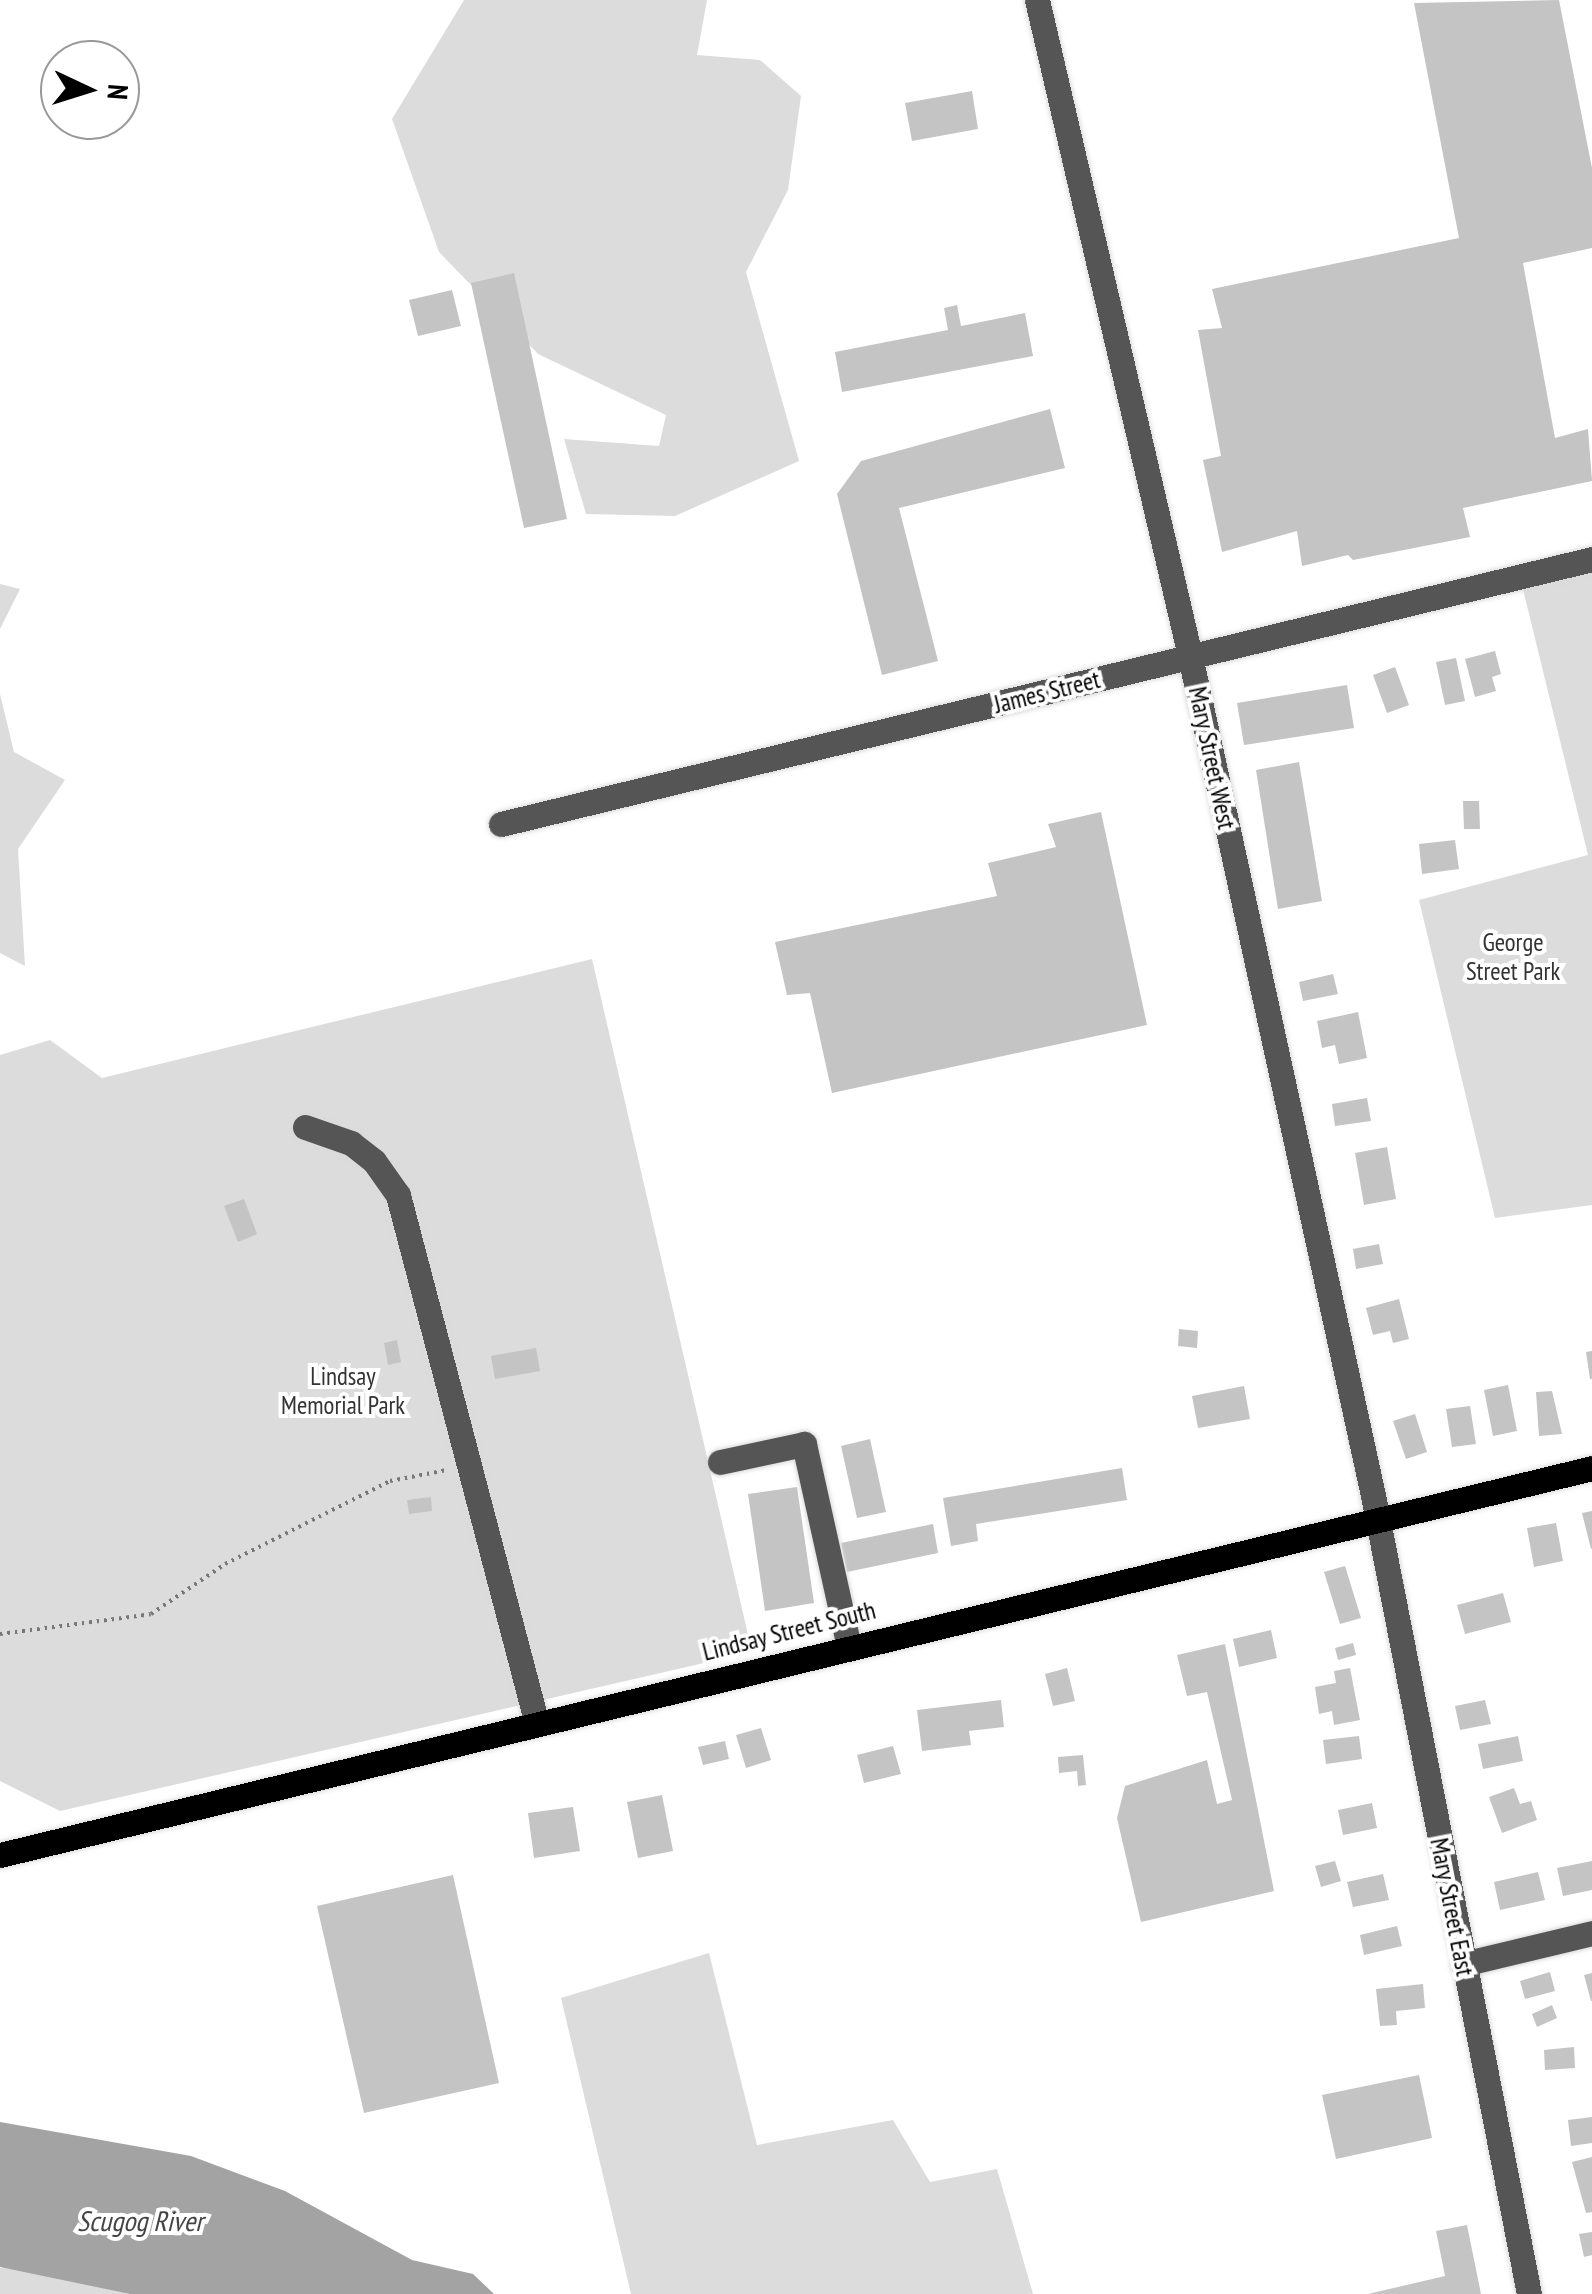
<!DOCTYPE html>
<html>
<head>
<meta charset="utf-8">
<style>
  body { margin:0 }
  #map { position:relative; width:1592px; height:2294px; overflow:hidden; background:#fff; font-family:"PT Sans Narrow",sans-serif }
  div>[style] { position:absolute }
  .green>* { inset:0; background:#dcdcdc }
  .water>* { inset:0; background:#a3a3a3 }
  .building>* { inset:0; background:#c4c4c4 }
  .path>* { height:4px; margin-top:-2px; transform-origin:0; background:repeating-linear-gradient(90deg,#777 0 2.5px,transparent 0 7.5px) }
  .roads { filter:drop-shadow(0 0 2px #dbdbdb) drop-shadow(0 0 2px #dbdbdb) }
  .minor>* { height:25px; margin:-12.5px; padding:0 12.5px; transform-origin:12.5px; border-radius:12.5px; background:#555 }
  .major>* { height:25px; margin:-12.5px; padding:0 12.5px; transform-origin:12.5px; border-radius:12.5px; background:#000 }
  span { translate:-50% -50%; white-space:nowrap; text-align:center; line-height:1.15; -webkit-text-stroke:8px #fff; paint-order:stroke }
  .street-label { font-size:25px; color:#000 }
  .park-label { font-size:25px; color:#333 }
  .water-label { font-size:28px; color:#444; font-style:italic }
  .north { position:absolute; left:40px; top:40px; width:100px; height:100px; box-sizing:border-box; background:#fff; border:2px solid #999; border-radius:50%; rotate:94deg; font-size:28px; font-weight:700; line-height:40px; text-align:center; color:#000 }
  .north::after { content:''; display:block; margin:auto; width:35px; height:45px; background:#000; clip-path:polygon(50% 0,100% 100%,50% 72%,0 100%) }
</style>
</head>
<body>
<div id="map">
  <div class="green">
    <div style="clip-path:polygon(464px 0,707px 0,697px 55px,760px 60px,801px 96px,788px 190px,746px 272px,799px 461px,675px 516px,586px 514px,564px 439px,659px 446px,666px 415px,538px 354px,439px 252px,392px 119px)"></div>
    <div style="clip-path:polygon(1592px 557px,1592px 1205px,1495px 1218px,1419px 900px,1588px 855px,1519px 573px)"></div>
    <div style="clip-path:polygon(0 584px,20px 589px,0 629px)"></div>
    <div style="clip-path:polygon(0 694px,14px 752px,65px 780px,18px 849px,25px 966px,0 953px)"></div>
    <div style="clip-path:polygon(592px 959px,752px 1652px,60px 1811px,0 1781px,0 1055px,50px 1040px,102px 1078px)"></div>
    <div style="clip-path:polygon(709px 1953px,757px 2145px,893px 2120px,930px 2182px,997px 2169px,1033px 2294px,631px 2294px,561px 1998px)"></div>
    <div style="clip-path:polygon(0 2268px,22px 2269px,130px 2294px,0 2294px)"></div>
  </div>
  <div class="water">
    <div style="clip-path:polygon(0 2122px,191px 2156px,285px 2191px,412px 2260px,473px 2274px,494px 2294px,130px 2294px,0 2267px)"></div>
  </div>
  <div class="building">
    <div style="clip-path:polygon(1559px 0,1592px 168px,1592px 248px,1523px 263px,1555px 438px,1588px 429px,1592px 481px,1463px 508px,1470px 537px,1353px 560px,1348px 555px,1302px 566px,1297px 531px,1222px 552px,1203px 460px,1221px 456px,1198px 330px,1222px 328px,1212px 289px,1459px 238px,1414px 3px)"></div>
    <div style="clip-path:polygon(972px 91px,978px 129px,912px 141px,905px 103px)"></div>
    <div style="clip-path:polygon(514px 273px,567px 519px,524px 528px,471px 283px)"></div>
    <div style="clip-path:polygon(452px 290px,461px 326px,418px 336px,409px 300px)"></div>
    <div style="clip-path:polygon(957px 305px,961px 326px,1025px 313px,1033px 356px,842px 392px,835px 352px,948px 330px,944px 308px)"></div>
    <div style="clip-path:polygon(1050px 409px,1065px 468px,899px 508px,938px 661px,882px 675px,837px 494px,861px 461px)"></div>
    <div style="clip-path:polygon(1495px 651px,1501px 674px,1492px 677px,1496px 691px,1475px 697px,1465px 659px)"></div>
    <div style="clip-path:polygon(1456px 658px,1465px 701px,1445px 705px,1436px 662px)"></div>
    <div style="clip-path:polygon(1395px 667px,1409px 705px,1387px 713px,1373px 675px)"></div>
    <div style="clip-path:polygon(1347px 685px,1354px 728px,1244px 745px,1237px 703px)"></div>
    <div style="clip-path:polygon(1299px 762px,1322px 901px,1278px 909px,1256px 770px)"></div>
    <div style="clip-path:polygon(1463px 801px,1479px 801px,1480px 829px,1464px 829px)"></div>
    <div style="clip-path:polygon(1101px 812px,1147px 1025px,832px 1093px,810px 993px,787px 995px,775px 942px,997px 896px,988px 863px,1056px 847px,1048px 824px)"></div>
    <div style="clip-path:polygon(1455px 840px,1459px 869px,1422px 874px,1419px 844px)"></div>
    <div style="clip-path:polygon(1333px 974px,1338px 994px,1303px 1001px,1299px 982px)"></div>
    <div style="clip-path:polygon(1358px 1012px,1367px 1058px,1339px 1064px,1335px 1045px,1322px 1048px,1317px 1021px)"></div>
    <div style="clip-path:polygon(1367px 1098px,1371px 1121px,1335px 1126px,1332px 1104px)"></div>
    <div style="clip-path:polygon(1387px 1147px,1396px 1199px,1364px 1205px,1355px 1153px)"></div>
    <div style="clip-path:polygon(244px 1199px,257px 1234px,238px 1242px,224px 1206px)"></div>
    <div style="clip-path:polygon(1379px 1244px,1383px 1264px,1356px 1269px,1353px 1249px)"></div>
    <div style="clip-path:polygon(1399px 1299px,1409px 1339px,1393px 1343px,1390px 1331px,1373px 1335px,1366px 1308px)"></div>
    <div style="clip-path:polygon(1179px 1329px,1198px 1331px,1197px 1348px,1178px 1346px)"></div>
    <div style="clip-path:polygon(397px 1340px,401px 1362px,388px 1365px,384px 1343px)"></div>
    <div style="clip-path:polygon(536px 1348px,540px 1371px,495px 1379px,491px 1356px)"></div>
    <div style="clip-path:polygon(1592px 1351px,1592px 1379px,1590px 1379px,1586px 1352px)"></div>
    <div style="clip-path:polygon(1508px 1385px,1517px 1431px,1493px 1436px,1484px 1390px)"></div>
    <div style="clip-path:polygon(1244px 1386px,1250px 1419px,1198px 1428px,1192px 1396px)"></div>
    <div style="clip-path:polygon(1552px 1391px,1562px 1434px,1539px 1436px,1536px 1392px)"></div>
    <div style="clip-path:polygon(1470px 1406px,1476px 1444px,1452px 1447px,1446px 1409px)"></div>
    <div style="clip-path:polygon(1415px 1414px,1427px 1452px,1406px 1459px,1393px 1421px)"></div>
    <div style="clip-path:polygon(870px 1439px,886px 1512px,857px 1518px,841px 1446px)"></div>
    <div style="clip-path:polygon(1122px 1468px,1127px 1500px,976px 1524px,978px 1541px,951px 1546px,943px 1498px)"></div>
    <div style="clip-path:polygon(797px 1487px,814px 1603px,765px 1611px,748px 1494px)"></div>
    <div style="clip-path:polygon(431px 1497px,432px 1511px,409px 1514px,407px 1500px)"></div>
    <div style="clip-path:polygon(1592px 1511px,1592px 1548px,1591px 1549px,1582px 1513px)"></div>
    <div style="clip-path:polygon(1556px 1523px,1563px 1561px,1534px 1567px,1527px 1528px)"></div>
    <div style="clip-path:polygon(933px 1524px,938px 1553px,847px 1572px,841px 1543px)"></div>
    <div style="clip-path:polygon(1345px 1566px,1361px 1618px,1340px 1624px,1324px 1572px)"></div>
    <div style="clip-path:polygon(1503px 1593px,1511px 1622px,1465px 1634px,1457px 1605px)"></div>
    <div style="clip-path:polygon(1271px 1630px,1277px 1658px,1239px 1667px,1233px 1639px)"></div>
    <div style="clip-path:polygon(1353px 1643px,1356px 1655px,1338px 1660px,1335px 1648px)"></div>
    <div style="clip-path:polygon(1225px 1644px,1274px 1891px,1141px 1922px,1117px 1818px,1125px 1786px,1207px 1760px,1217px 1804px,1232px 1800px,1207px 1692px,1187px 1696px,1177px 1655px)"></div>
    <div style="clip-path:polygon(1067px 1668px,1075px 1701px,1053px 1706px,1045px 1674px)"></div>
    <div style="clip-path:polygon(1350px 1668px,1360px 1720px,1334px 1725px,1332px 1711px,1319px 1714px,1315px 1687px,1336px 1683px,1334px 1671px)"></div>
    <div style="clip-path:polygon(1001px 1700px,1004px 1727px,969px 1731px,971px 1745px,922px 1751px,917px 1710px)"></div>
    <div style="clip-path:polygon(1485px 1700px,1491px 1724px,1460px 1730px,1455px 1706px)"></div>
    <div style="clip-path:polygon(761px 1728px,771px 1760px,746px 1768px,736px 1735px)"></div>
    <div style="clip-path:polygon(1359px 1736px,1362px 1759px,1326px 1764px,1323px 1740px)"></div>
    <div style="clip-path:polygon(1518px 1736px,1523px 1761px,1483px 1769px,1478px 1744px)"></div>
    <div style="clip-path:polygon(725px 1741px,729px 1759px,703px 1765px,698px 1747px)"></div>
    <div style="clip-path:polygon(893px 1746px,901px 1774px,864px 1783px,857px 1755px)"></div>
    <div style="clip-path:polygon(1083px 1755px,1086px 1785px,1078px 1786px,1077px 1771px,1059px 1773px,1058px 1757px)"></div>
    <div style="clip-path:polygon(1514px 1788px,1520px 1804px,1531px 1801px,1537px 1820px,1502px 1833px,1489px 1797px)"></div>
    <div style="clip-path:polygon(662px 1795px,673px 1851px,638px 1858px,627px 1802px)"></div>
    <div style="clip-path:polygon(1372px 1803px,1377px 1828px,1343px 1835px,1338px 1810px)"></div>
    <div style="clip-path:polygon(573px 1807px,580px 1851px,534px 1858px,528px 1813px)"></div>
    <div style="clip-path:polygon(1335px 1861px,1341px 1881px,1321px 1887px,1315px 1866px)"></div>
    <div style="clip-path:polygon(1592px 1861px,1592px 1890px,1563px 1896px,1557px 1868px)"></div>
    <div style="clip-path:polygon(1538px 1872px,1545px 1900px,1500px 1910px,1494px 1882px)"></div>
    <div style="clip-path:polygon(1383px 1874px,1389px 1900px,1353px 1907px,1347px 1882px)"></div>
    <div style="clip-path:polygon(453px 1875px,499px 2083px,364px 2113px,317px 1906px)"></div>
    <div style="clip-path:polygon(1397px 1926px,1402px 1946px,1364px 1955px,1360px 1935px)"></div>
    <div style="clip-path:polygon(1550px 1972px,1555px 1991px,1525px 1999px,1520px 1981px)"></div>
    <div style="clip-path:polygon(1592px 1973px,1592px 2001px,1591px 2001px,1584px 1975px)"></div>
    <div style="clip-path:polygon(1423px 1984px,1425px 2008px,1396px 2011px,1397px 2025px,1380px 2026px,1376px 1989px)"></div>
    <div style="clip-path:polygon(1552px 2005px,1557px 2018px,1537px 2027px,1532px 2014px)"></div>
    <div style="clip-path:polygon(1574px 2047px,1575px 2068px,1545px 2070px,1544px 2050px)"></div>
    <div style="clip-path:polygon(1419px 2075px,1432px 2138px,1336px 2159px,1322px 2095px)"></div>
    <div style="clip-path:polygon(1592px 2117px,1592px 2143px,1571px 2146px,1568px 2120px)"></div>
    <div style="clip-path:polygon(1592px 2157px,1592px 2212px,1586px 2213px,1572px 2162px)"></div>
    <div style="clip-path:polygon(1467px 2225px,1481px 2294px,1368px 2294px,1445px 2276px,1436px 2231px)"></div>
    <div style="clip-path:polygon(1592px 2232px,1592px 2255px,1584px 2257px,1579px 2234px)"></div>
  </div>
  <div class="path">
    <div style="left:0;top:1634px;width:152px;rotate:-7.5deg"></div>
    <div style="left:151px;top:1614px;width:89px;rotate:-34deg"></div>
    <div style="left:225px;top:1564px;width:185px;rotate:-26.7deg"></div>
    <div style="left:390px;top:1481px;width:58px;rotate:-10.9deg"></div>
  </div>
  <div class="roads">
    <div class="minor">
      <div style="left:1037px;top:0;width:674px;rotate:76.87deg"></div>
      <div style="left:1190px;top:656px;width:859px;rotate:77.7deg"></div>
      <div style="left:1373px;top:1495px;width:814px;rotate:78.95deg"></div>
      <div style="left:501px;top:824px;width:1123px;rotate:-13.65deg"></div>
      <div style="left:305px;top:1127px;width:49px;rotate:19.2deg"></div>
      <div style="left:351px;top:1143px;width:29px;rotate:38deg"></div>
      <div style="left:374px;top:1161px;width:42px;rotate:54.8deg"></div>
      <div style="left:398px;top:1195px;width:547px;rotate:75.28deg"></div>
      <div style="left:720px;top:1462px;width:86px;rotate:-12.1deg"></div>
      <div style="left:804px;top:1444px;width:208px;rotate:77.5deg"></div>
      <div style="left:1463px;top:1964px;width:133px;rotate:-13.5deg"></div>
    </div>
    <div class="major">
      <div style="left:0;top:1855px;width:1638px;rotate:-13.66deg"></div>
    </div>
  </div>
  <div class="street-label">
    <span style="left:1047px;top:692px;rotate:-14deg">James Street</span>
    <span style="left:1212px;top:758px;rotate:78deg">Mary Street West</span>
    <span style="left:789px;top:1631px;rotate:-14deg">Lindsay Street South</span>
    <span style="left:1452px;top:1907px;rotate:79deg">Mary Street East</span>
  </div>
  <div class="park-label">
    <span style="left:1513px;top:957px">George<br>Street Park</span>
    <span style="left:343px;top:1391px">Lindsay<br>Memorial Park</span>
  </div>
  <div class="water-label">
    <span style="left:140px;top:2221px">Scugog River</span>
  </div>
  <div class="north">N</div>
</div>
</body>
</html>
